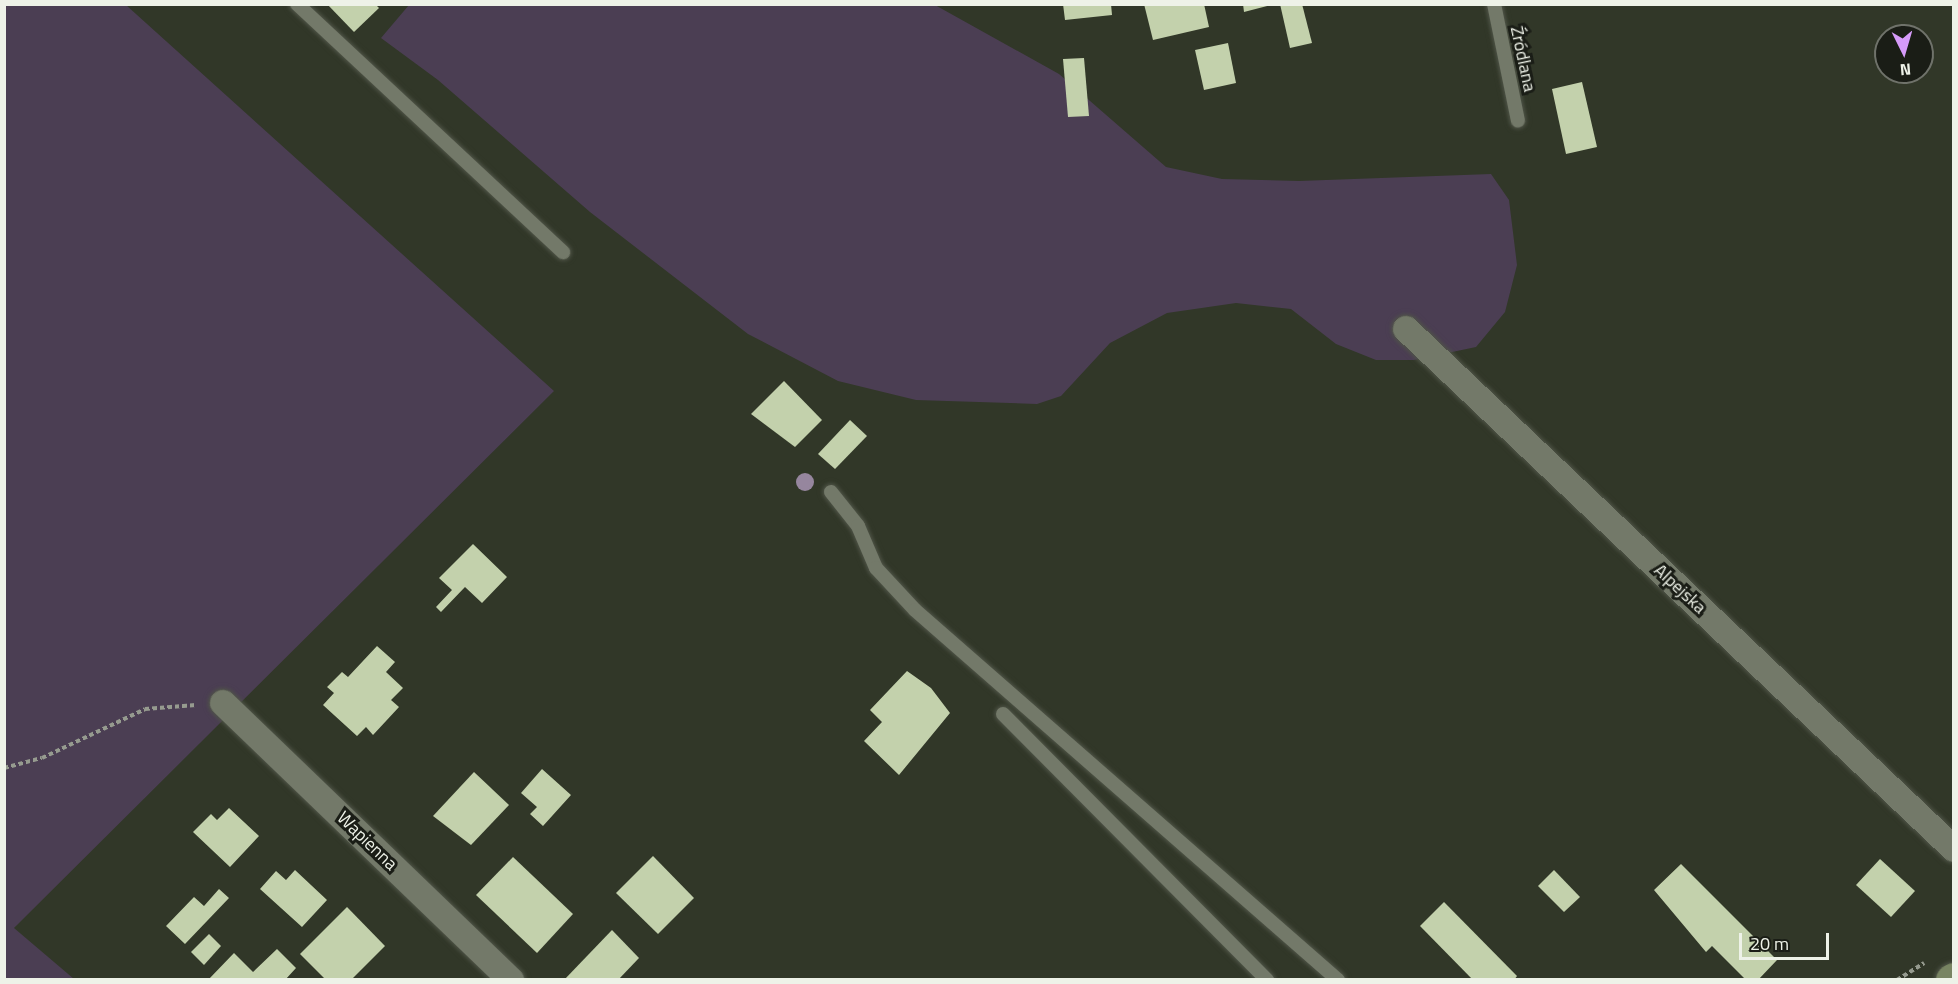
<!DOCTYPE html>
<html>
<head>
<meta charset="utf-8">
<style>
  body { margin:0 }
  #map { position:relative; width:1958px; height:984px; overflow:hidden; background:#313728; font-family:"Titillium Web",sans-serif }
  div>[style] { position:absolute }
  .green>* { inset:0; background:#4b3e53 }
  .building>* { inset:0; background:#c3d1ac }
  .path>* { height:4px; margin-top:-2px; transform-origin:0; background:repeating-linear-gradient(90deg,#969b8f 0 4.5px,transparent 0 7.5px) }
  .roads { filter:drop-shadow(0 0 2px #505548) drop-shadow(0 0 2px #505548) }
  .lane>* { height:14px; margin:-7px; padding:0 7px; transform-origin:7px; border-radius:7px; background:#737969 }
  .street>* { height:26px; margin:-13px; padding:0 13px; transform-origin:13px; border-radius:13px; background:#737969 }
  .secondary>* { height:33px; margin:-16.5px; padding:0 16.5px; transform-origin:16.5px; border-radius:16.5px; background:#788462 }
  .trees>* { width:18px; height:18px; margin:-9px; border-radius:50%; background:#96869e }
  span { translate:-50% -50%; white-space:nowrap; text-align:center; line-height:1.15; -webkit-text-stroke:6px #1a1d16; paint-order:stroke }
  .street-label { font-size:18px; color:#eef2e8 }
  .frame { position:absolute; inset:0; border:6px solid #eef2e8; pointer-events:none }
  .north { position:absolute; left:1874px; top:24px; width:60px; height:60px; box-sizing:border-box; background:#1a1d16; border:2px solid #6f726a; border-radius:50%; rotate:175deg; font-size:16px; font-weight:700; line-height:24px; text-align:center; color:#eef2e8 }
  .north::after { content:''; display:block; margin:auto; width:21px; height:27px; background:#d69bf9; clip-path:polygon(50% 0,100% 100%,50% 72%,0 100%) }
  .scale { position:absolute; left:1739px; top:933px; width:90px; height:27px; box-sizing:border-box; border:3px solid #eef2e8; border-top:0; padding-left:8px; font-size:18px; line-height:21px; white-space:nowrap; color:#eef2e8; -webkit-text-stroke:4px #1a1d16; paint-order:stroke }
</style>
</head>
<body>
<div id="map">
  <div class="green">
    <div style="clip-path:polygon(5px 5px,126px 5px,554px 391px,14px 928px,74px 979px,5px 980px)"></div>
    <div style="clip-path:polygon(409px 5px,935px 5px,1059px 74px,1166px 167px,1222px 179px,1299px 181px,1491px 174px,1509px 200px,1517px 265px,1505px 312px,1476px 347px,1414px 360px,1376px 360px,1336px 344px,1291px 309px,1236px 303px,1167px 313px,1110px 343px,1061px 396px,1037px 404px,916px 400px,838px 381px,748px 334px,590px 212px,438px 80px,381px 38px)"></div>
  </div>
  <div class="building">
    <div style="clip-path:polygon(327px 4px,375px 4px,379px 8px,354px 32px)"></div>
    <div style="clip-path:polygon(1063px 4px,1111px 4px,1112px 15px,1065px 20px)"></div>
    <div style="clip-path:polygon(1144px 4px,1204px 4px,1209px 27px,1153px 40px)"></div>
    <div style="clip-path:polygon(1243px 4px,1271px 4px,1271px 5px,1244px 12px)"></div>
    <div style="clip-path:polygon(1280px 4px,1302px 4px,1312px 43px,1290px 48px)"></div>
    <div style="clip-path:polygon(1228px 43px,1236px 83px,1204px 90px,1195px 50px)"></div>
    <div style="clip-path:polygon(1084px 58px,1089px 116px,1068px 117px,1063px 59px)"></div>
    <div style="clip-path:polygon(1582px 82px,1597px 147px,1566px 154px,1552px 89px)"></div>
    <div style="clip-path:polygon(784px 381px,822px 420px,795px 447px,751px 414px)"></div>
    <div style="clip-path:polygon(850px 420px,867px 436px,835px 469px,818px 454px)"></div>
    <div style="clip-path:polygon(473px 544px,507px 577px,482px 603px,465px 587px,441px 612px,436px 607px,452px 590px,439px 578px)"></div>
    <div style="clip-path:polygon(377px 646px,395px 662px,386px 672px,403px 688px,391px 700px,399px 707px,373px 735px,366px 727px,357px 736px,323px 705px,334px 693px,327px 687px,342px 672px,348px 677px)"></div>
    <div style="clip-path:polygon(907px 671px,931px 688px,950px 713px,899px 775px,864px 741px,882px 722px,870px 710px)"></div>
    <div style="clip-path:polygon(542px 769px,571px 795px,543px 826px,530px 814px,537px 807px,521px 793px)"></div>
    <div style="clip-path:polygon(474px 772px,509px 805px,471px 845px,433px 816px)"></div>
    <div style="clip-path:polygon(229px 808px,259px 836px,230px 867px,193px 832px,211px 814px,217px 820px)"></div>
    <div style="clip-path:polygon(653px 856px,694px 898px,658px 934px,616px 893px)"></div>
    <div style="clip-path:polygon(513px 857px,573px 914px,537px 953px,476px 895px)"></div>
    <div style="clip-path:polygon(1880px 859px,1915px 891px,1891px 917px,1856px 885px)"></div>
    <div style="clip-path:polygon(1681px 864px,1777px 960px,1758px 980px,1746px 980px,1712px 946px,1706px 952px,1654px 890px)"></div>
    <div style="clip-path:polygon(295px 870px,327px 900px,302px 927px,260px 889px,276px 871px,286px 880px)"></div>
    <div style="clip-path:polygon(1554px 870px,1580px 897px,1564px 912px,1538px 886px)"></div>
    <div style="clip-path:polygon(219px 889px,229px 898px,185px 944px,166px 926px,194px 897px,204px 906px)"></div>
    <div style="clip-path:polygon(1444px 902px,1517px 976px,1514px 980px,1473px 980px,1420px 926px)"></div>
    <div style="clip-path:polygon(347px 907px,385px 946px,351px 980px,326px 980px,300px 954px)"></div>
    <div style="clip-path:polygon(612px 930px,639px 958px,618px 980px,564px 980px)"></div>
    <div style="clip-path:polygon(209px 934px,221px 946px,204px 965px,191px 952px)"></div>
    <div style="clip-path:polygon(277px 949px,296px 968px,285px 980px,208px 980px,234px 953px,253px 972px)"></div>
  </div>
  <div class="path">
    <div style="left:4px;top:768px;width:39px;rotate:-15deg"></div>
    <div style="left:42px;top:758px;width:114px;rotate:-25.4deg"></div>
    <div style="left:145px;top:709px;width:51px;rotate:-4.5deg"></div>
    <div style="left:1897px;top:980px;width:32px;rotate:-32deg"></div>
  </div>
  <div class="roads">
    <div class="lane">
      <div style="left:297px;top:4px;width:364px;rotate:43deg"></div>
      <div style="left:1494px;top:4px;width:119px;rotate:78.4deg"></div>
      <div style="left:831px;top:492px;width:43px;rotate:51.5deg"></div>
      <div style="left:858px;top:526px;width:46px;rotate:66.8deg"></div>
      <div style="left:876px;top:568px;width:57px;rotate:47.1deg"></div>
      <div style="left:915px;top:610px;width:562px;rotate:41.18deg"></div>
      <div style="left:1003px;top:714px;width:375px;rotate:45.2deg"></div>
    </div>
    <div class="street">
      <div style="left:1406px;top:329px;width:755px;rotate:43.5deg"></div>
      <div style="left:223px;top:703px;width:400px;rotate:43.9deg"></div>
    </div>
    <div class="secondary">
      <div style="left:1952px;top:980px;width:2px;rotate:-27deg"></div>
    </div>
  </div>
  <div class="trees">
    <div style="left:805px;top:482px"></div>
  </div>
  <div class="street-label">
    <span style="left:1523px;top:59px;rotate:78deg">Źródlana</span>
    <span style="left:1680px;top:589px;rotate:43deg">Alpejska</span>
    <span style="left:367px;top:841px;rotate:44deg">Wapienna</span>
  </div>
  <div class="frame"></div>
  <div class="north">N</div>
  <div class="scale">20 m</div>
</div>
</body>
</html>
